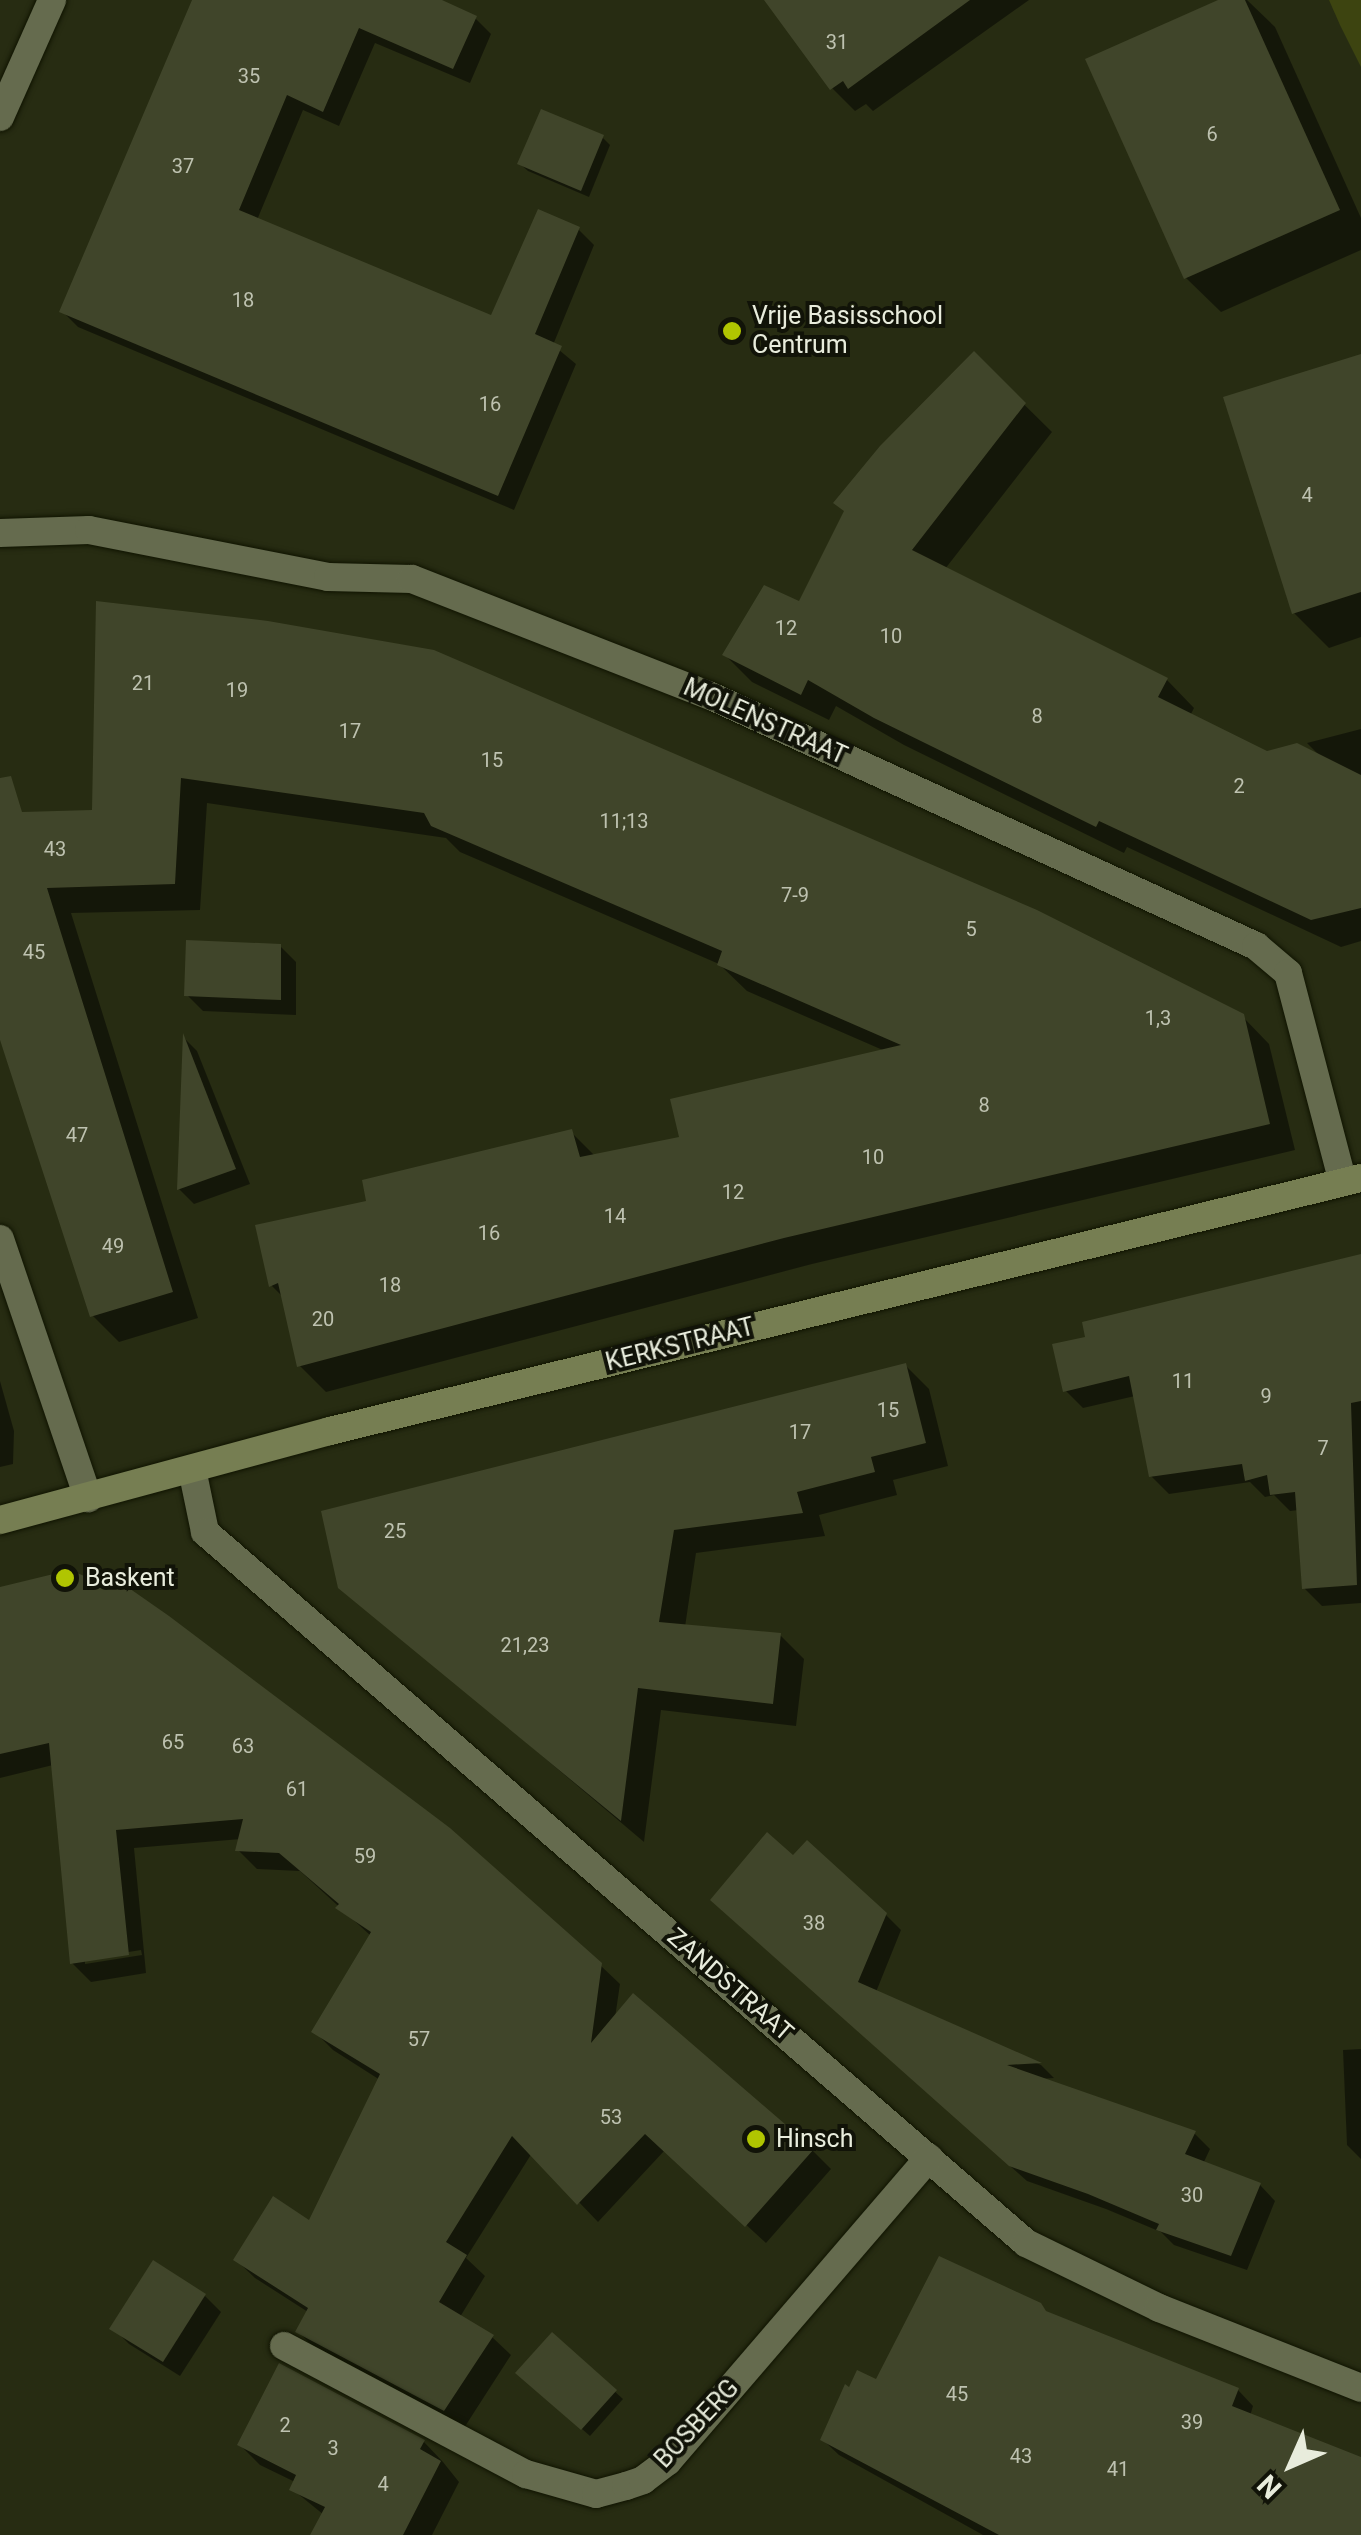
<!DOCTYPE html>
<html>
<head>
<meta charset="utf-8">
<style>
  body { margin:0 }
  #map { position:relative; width:1361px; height:2535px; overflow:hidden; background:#272c12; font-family:Roboto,sans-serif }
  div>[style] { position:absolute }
  .green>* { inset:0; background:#3d4410 }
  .shadow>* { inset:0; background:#0007 }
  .building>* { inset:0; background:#40452a }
  .roads { filter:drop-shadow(0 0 2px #101400) drop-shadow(0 0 2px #101400) }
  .minor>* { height:28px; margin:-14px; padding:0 14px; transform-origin:14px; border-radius:14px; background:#656b4e }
  .secondary>* { height:28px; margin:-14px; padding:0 14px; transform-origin:14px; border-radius:14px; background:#767e52 }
  .dots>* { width:28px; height:28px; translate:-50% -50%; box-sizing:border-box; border:5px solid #111308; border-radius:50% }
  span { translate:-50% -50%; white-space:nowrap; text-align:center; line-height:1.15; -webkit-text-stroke:8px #111308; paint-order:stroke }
  .number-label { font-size:20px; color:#bec2b0 }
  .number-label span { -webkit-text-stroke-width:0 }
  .poi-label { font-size:25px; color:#e8ecdc }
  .left { translate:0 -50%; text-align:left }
  .street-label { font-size:25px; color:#e8ecdc }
  .north { position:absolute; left:1241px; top:2415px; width:100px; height:100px; -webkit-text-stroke:8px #111308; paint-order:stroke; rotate:225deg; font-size:28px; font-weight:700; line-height:40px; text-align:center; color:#e8ecdc }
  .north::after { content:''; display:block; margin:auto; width:35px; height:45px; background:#e8ecdc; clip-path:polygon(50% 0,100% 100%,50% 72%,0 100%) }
</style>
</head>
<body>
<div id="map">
  <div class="green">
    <div style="clip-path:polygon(1329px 0,1361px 0,1361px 67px,1340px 25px)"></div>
  </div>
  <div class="shadow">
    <div style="clip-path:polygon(195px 0,436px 0,475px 18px,491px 34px,470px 83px,375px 43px,339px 126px,303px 110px,257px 220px,492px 318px,578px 229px,594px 245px,553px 345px,576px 364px,514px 510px,78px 327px,62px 311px)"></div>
    <div style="clip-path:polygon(767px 0,1029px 0,873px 111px,866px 104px,855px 111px,832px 88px)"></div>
    <div style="clip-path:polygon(1224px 0,1247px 0,1275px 27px,1361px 218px,1361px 250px,1221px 312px,1186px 278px)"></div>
    <div style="clip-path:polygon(603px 138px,610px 145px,589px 197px,528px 171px,520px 164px)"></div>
    <div style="clip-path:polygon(974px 355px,1052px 432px,945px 569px,1167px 680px,1194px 708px,1190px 716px,1266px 753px,1320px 756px,1307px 743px,1361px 729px,1361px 941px,1341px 947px,1127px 847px,1124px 853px,904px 745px,836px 706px,829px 720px,752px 682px,725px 655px,800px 605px)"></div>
    <div style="clip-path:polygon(1361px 356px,1361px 637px,1329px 648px,1294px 613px)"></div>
    <div style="clip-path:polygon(98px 604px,1242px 1016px,1269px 1044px,1295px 1150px,812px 1264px,326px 1392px,300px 1366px,284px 1298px,271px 1285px,369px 1203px,571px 1132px,595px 1156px,682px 1139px,885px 1051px,747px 991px,719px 964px,460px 852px,446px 838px,207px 803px,200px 910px,71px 913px,198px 1318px,119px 1342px,93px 1316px,0 1039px,0 815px,94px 812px)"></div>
    <div style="clip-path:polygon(280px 946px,296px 962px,296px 1015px,203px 1011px,187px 995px)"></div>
    <div style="clip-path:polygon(185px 1039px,197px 1051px,250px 1184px,194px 1204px,179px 1189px)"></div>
    <div style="clip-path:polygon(1361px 1256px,1361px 1603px,1322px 1606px,1304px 1588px,1299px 1510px,1290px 1511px,1274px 1495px,1265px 1497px,1250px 1482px,1169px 1494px,1151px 1476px,1135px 1396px,1083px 1408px,1066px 1391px)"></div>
    <div style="clip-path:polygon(905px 1365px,929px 1389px,948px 1466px,893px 1480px,897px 1495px,819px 1515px,825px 1536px,696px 1553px,685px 1627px,780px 1635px,804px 1659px,796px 1726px,661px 1710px,644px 1842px,341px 1586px)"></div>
    <div style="clip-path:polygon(0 1381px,14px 1431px,13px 1464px,0 1467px)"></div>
    <div style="clip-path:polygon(evenodd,0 1590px,600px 1965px,620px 1984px,615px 2018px,812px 2150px,831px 2169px,766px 2243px,665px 2150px,598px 2222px,532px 2153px,466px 2258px,485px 2276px,460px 2317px,492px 2337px,511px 2355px,464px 2428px,317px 2350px,298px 2332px,308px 2312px,255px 2278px,236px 2260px,310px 2223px,380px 2080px,333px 2050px,314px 2031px,371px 1936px,300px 1871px,257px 1869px,238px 1850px,241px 1839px,134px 1848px,146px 1973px,91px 1982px,72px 1963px,53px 1765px,0 1778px,0 1590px,141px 1950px,142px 1955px,85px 1964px,85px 1959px,141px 1950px)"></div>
    <div style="clip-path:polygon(794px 1859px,886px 1915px,901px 1930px,876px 1992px,1041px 2065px,1054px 2078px,1039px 2079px,1194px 2133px,1210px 2149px,1203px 2164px,1260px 2185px,1275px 2201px,1247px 2270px,1174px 2245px,1161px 2232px,1106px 2209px,1027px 2181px,729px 1916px)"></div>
    <div style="clip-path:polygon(1361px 2049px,1361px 2159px,1347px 2145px,1343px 2050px)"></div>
    <div style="clip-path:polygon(205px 2296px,221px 2312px,180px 2376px,129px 2344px,113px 2328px)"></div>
    <div style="clip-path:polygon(1050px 2315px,1238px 2390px,1253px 2406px,1250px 2416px,1361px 2459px,1361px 2535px,983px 2535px,839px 2455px,823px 2440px,877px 2383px)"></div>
    <div style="clip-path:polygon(552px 2335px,623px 2399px,590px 2436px,526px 2380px)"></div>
    <div style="clip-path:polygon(280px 2367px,424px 2442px,443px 2462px,459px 2482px,432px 2535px,313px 2535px,324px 2515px,292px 2489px,295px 2482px,260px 2465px,240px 2445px)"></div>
  </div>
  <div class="building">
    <div style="clip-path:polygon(192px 0,442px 0,477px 16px,453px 69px,359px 28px,323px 112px,287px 95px,239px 210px,491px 315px,538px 209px,580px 227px,535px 334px,562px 346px,498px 496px,59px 312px)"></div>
    <div style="clip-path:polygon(764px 0,970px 0,848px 89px,843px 81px,830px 90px)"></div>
    <div style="clip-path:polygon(1218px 0,1245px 0,1340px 210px,1184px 279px,1085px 59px)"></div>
    <div style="clip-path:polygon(541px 109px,604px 135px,581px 191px,517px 164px)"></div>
    <div style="clip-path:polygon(974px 351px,1026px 403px,912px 550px,1168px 678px,1158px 697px,1267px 751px,1297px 743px,1361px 775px,1361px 908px,1311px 920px,1099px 821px,1096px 827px,874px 718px,808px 680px,801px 695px,722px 655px,764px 585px,799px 601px,844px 511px,833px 503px,880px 446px)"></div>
    <div style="clip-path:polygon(1361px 354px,1361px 592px,1292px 614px,1223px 397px)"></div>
    <div style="clip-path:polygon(96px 601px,268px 621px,434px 650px,1037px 910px,1244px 1014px,1270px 1124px,784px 1238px,297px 1367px,278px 1283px,269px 1287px,255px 1225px,366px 1201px,362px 1180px,572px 1129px,580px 1157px,679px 1137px,670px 1099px,901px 1045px,717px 965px,722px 951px,431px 826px,424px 813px,181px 778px,175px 884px,47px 888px,173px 1292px,90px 1317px,0 1040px,0 778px,11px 776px,22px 812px,92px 810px)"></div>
    <div style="clip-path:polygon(186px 940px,281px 944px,281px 1000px,184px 996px)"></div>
    <div style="clip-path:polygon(183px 1033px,236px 1169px,177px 1190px)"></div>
    <div style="clip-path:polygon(1361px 1254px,1361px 1401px,1351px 1403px,1357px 1585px,1302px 1589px,1295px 1492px,1270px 1495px,1267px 1475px,1245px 1481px,1242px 1464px,1149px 1477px,1129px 1376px,1063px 1392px,1052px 1344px,1085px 1337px,1082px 1322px)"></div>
    <div style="clip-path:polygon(906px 1363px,926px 1443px,871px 1457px,875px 1472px,797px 1492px,803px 1513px,674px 1530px,659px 1622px,781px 1633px,773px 1704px,638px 1688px,621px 1821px,338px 1588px,321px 1511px)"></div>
    <div style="clip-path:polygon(70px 1570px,101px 1583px,116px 1579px,169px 1616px,450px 1828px,602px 1963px,591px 2043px,633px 1993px,814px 2149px,745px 2227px,645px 2134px,577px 2205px,512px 2136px,446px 2242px,467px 2255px,439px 2302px,494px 2335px,444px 2411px,295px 2332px,308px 2308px,233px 2260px,273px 2196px,309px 2220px,380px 2074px,311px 2032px,371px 1932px,335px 1908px,339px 1904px,279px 1853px,235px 1851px,243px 1819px,116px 1830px,129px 1955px,70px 1964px,49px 1743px,0 1754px,0 1587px)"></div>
    <div style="clip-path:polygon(767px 1832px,793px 1855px,807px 1840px,887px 1913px,858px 1982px,1042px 2063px,1007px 2065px,1196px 2131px,1185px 2154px,1261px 2183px,1231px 2256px,1156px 2230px,1159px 2224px,1088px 2194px,1009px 2166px,710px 1900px)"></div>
    <div style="clip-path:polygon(939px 2256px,1041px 2303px,1046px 2311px,1239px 2388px,1232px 2406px,1361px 2457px,1361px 2535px,999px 2535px,820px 2440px,845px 2384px,849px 2387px,857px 2370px,876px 2379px)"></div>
    <div style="clip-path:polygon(153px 2260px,206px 2294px,163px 2362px,109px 2329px)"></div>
    <div style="clip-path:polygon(552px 2332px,617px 2390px,581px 2430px,515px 2373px)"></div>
    <div style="clip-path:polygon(279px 2363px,425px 2440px,420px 2449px,441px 2461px,403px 2535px,310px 2535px,325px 2507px,289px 2490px,296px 2475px,237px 2445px)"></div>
  </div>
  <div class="roads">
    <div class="minor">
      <div style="left:0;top:117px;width:128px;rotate:-66deg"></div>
      <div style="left:0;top:533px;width:89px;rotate:-1.9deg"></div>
      <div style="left:89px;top:530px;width:244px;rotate:11.1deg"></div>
      <div style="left:328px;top:577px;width:84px;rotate:1.4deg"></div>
      <div style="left:412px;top:579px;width:321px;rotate:21.4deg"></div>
      <div style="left:711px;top:696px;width:600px;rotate:24.64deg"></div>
      <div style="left:1256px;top:946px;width:42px;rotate:40.2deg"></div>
      <div style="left:1288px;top:973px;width:216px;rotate:75.3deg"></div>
      <div style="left:0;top:1239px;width:274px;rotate:71.2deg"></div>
      <div style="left:192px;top:1469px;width:64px;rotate:78.3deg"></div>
      <div style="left:205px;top:1532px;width:1086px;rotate:40.89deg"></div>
      <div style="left:1026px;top:2243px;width:148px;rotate:26deg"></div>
      <div style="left:1159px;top:2308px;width:217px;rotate:21.6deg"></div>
      <div style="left:284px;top:2346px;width:274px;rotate:27.9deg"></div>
      <div style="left:526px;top:2474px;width:73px;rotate:15.9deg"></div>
      <div style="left:596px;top:2494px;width:31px;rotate:-15deg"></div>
      <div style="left:626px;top:2486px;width:18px;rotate:-19deg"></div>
      <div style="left:643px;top:2480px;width:31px;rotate:-37deg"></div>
      <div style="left:668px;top:2461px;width:400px;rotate:-49.3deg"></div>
    </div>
    <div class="secondary">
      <div style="left:0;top:1520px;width:342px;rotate:-15.1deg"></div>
      <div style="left:330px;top:1431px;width:1062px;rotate:-13.79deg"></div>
    </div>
  </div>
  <div class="dots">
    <div style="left:732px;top:331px;background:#b0c501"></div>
    <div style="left:65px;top:1578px;background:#b0c501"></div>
    <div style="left:756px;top:2139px;background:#b0c501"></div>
  </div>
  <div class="number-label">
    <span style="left:837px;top:42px">31</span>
    <span style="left:249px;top:76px">35</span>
    <span style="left:1212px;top:134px">6</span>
    <span style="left:183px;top:166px">37</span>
    <span style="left:243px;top:300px">18</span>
    <span style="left:490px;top:404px">16</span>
    <span style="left:1307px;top:495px">4</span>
    <span style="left:786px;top:628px">12</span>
    <span style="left:891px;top:636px">10</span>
    <span style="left:143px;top:683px">21</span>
    <span style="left:237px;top:690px">19</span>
    <span style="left:1037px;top:716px">8</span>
    <span style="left:350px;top:731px">17</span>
    <span style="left:492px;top:760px">15</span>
    <span style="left:1239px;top:786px">2</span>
    <span style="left:624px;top:821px">11;13</span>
    <span style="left:55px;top:849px">43</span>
    <span style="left:795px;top:895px">7-9</span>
    <span style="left:971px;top:929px">5</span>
    <span style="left:34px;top:952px">45</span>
    <span style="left:1158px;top:1018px">1,3</span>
    <span style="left:984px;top:1105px">8</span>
    <span style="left:77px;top:1135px">47</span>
    <span style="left:873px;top:1157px">10</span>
    <span style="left:733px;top:1192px">12</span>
    <span style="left:615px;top:1216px">14</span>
    <span style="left:489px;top:1233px">16</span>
    <span style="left:113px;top:1246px">49</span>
    <span style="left:390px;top:1285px">18</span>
    <span style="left:323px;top:1319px">20</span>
    <span style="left:1183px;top:1381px">11</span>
    <span style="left:1266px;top:1396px">9</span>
    <span style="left:888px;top:1410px">15</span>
    <span style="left:800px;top:1432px">17</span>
    <span style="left:1323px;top:1448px">7</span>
    <span style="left:395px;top:1531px">25</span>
    <span style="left:525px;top:1645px">21,23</span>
    <span style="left:173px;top:1742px">65</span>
    <span style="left:243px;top:1746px">63</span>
    <span style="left:297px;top:1789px">61</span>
    <span style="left:365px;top:1856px">59</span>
    <span style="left:814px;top:1923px">38</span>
    <span style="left:419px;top:2039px">57</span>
    <span style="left:611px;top:2117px">53</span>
    <span style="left:1192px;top:2195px">30</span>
    <span style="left:957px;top:2394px">45</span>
    <span style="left:1192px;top:2422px">39</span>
    <span style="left:285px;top:2425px">2</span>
    <span style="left:333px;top:2448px">3</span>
    <span style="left:1021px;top:2456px">43</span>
    <span style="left:1118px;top:2469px">41</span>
    <span style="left:383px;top:2484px">4</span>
  </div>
  <div class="poi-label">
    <span class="left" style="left:752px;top:331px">Vrije Basisschool<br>Centrum</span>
    <span class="left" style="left:85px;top:1578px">Baskent</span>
    <span class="left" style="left:776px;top:2139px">Hinsch</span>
  </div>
  <div class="street-label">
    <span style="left:765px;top:722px;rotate:24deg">MOLENSTRAAT</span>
    <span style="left:680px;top:1345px;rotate:-14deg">KERKSTRAAT</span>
    <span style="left:730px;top:1985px;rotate:41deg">ZANDSTRAAT</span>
    <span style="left:697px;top:2424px;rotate:-47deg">BOSBERG</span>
  </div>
  <div class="north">N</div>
</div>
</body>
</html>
